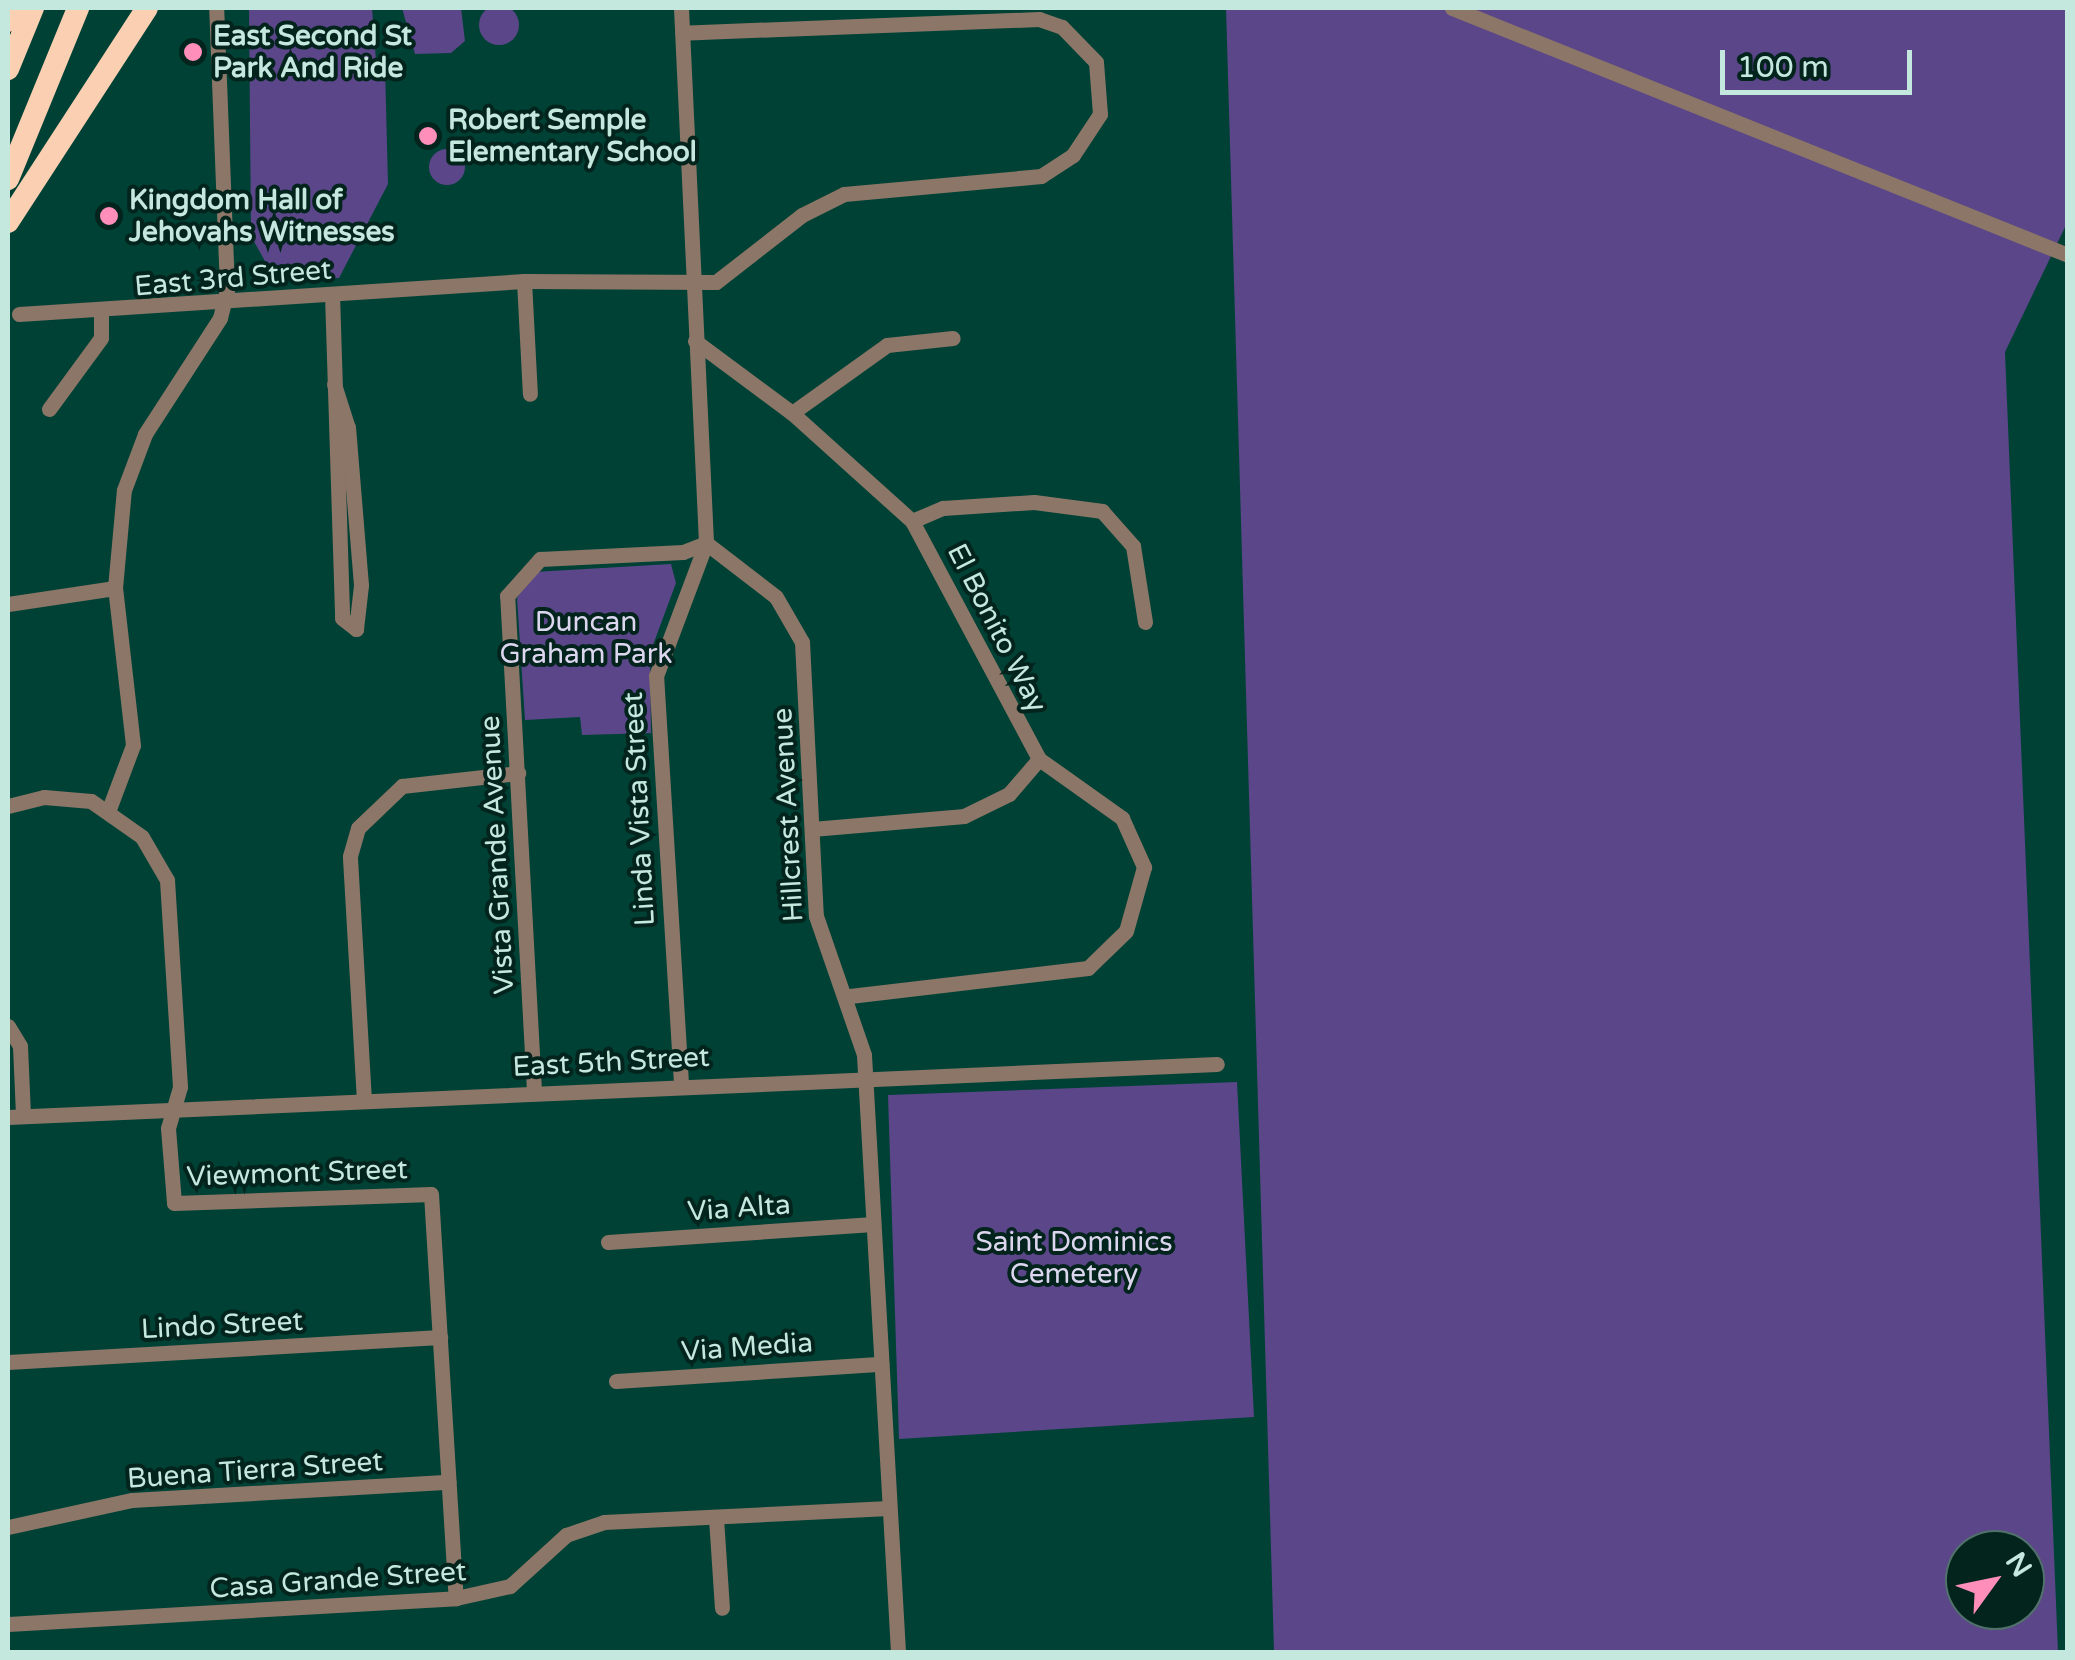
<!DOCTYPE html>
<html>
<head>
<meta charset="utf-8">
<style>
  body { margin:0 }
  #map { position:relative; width:2075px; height:1660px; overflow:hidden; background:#004135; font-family:"Varela Round",sans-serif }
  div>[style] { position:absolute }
  .green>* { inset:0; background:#5a4688 }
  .round { border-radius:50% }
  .minor>* { height:15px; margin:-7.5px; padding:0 7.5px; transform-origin:7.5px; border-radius:7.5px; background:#8c7667 }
  .highway>* { height:22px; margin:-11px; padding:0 11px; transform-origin:11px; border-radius:11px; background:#fbcfb1 }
  .dots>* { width:28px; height:28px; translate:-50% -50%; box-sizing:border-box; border:5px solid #03241d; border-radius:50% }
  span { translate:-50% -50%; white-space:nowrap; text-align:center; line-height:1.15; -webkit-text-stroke:8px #03241d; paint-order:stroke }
  .poi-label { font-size:28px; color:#c4e8de; font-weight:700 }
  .left { translate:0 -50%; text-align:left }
  .street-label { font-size:28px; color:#c4e8de }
  .park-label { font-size:28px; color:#dcd7ef }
  .frame { position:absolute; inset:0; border:10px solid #c4e8de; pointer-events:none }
  .north { position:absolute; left:1945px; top:1530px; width:100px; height:100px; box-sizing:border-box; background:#03241d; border:2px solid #50726a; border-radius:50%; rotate:57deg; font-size:28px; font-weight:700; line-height:40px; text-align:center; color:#c4e8de }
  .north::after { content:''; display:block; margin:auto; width:35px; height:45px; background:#ff8eba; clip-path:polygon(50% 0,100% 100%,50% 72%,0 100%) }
  .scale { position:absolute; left:1720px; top:50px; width:192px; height:45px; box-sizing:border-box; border:5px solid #c4e8de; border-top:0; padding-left:12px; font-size:30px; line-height:35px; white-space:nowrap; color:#c4e8de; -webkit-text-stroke:8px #03241d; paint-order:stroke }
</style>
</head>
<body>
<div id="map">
  <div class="green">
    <div class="round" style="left:479px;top:5px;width:40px;height:40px"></div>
    <div style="clip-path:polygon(249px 8px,372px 8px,376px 61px,367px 65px,385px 66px,388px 184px,339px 278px,264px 281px,266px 263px,251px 236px)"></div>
    <div style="clip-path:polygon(402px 8px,461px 8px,465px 41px,451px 53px,415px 54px)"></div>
    <div style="clip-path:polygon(evenodd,1226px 8px,2067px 8px,2067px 223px,2005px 352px,2058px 1652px,1274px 1652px,1226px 8px,1965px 1550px,2025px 1550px,2025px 1610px,1965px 1610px,1965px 1550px)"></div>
    <div class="round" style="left:429px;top:149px;width:36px;height:36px"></div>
    <div style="clip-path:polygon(671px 564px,676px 583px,650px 653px,651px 733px,582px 735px,580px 717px,525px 720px,517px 598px,534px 572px)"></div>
    <div style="clip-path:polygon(1237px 1082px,1254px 1417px,899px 1439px,888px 1095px)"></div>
  </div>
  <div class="minor">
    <div style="left:681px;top:8px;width:536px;rotate:87.32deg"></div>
    <div style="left:706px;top:543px;width:88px;rotate:37.6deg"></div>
    <div style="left:776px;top:597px;width:52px;rotate:60deg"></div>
    <div style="left:802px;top:642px;width:274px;rotate:87.1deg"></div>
    <div style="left:816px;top:916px;width:147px;rotate:70.9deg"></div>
    <div style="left:864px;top:1055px;width:598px;rotate:86.74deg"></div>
    <div style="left:1452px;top:8px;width:664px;rotate:21.85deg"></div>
    <div style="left:524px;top:281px;width:113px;rotate:87deg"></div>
    <div style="left:332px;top:294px;width:324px;rotate:88.2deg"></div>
    <div style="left:342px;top:618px;width:18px;rotate:38deg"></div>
    <div style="left:356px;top:629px;width:44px;rotate:-83.5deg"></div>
    <div style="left:361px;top:585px;width:158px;rotate:-94.7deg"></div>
    <div style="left:348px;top:428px;width:46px;rotate:-107.7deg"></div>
    <div style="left:19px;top:314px;width:506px;rotate:-3.74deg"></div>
    <div style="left:524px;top:281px;width:192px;rotate:0.3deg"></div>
    <div style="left:716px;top:282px;width:109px;rotate:-37.9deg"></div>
    <div style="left:802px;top:215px;width:47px;rotate:-26.6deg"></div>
    <div style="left:844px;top:194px;width:198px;rotate:-5.2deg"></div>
    <div style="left:1041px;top:176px;width:38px;rotate:-33deg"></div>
    <div style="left:1073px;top:155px;width:49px;rotate:-56.6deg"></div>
    <div style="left:1100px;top:114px;width:52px;rotate:-94.4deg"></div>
    <div style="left:1096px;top:62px;width:49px;rotate:-134.2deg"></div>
    <div style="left:1062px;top:27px;width:24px;rotate:-161deg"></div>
    <div style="left:1039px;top:19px;width:357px;rotate:177.8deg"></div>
    <div style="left:695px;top:341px;width:121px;rotate:36.6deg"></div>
    <div style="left:792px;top:413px;width:161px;rotate:42deg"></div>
    <div style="left:912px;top:521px;width:270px;rotate:61.9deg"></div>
    <div style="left:1039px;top:759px;width:102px;rotate:35.4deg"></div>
    <div style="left:1122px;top:818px;width:54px;rotate:65.8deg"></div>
    <div style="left:1144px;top:867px;width:66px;rotate:105.7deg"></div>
    <div style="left:1126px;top:931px;width:53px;rotate:135.8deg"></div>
    <div style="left:1088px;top:968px;width:242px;rotate:173.3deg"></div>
    <div style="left:49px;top:409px;width:88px;rotate:-53.8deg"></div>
    <div style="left:101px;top:338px;width:24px;rotate:-90deg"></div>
    <div style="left:792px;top:413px;width:117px;rotate:-35.6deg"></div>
    <div style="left:887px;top:345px;width:66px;rotate:-6.1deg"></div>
    <div style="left:912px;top:521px;width:34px;rotate:-23deg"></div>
    <div style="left:943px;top:508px;width:91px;rotate:-3.8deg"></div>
    <div style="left:1034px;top:502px;width:69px;rotate:7.5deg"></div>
    <div style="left:1102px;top:511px;width:47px;rotate:48.5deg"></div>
    <div style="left:1133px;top:546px;width:77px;rotate:81deg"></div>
    <div style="left:8px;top:604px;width:108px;rotate:-8.5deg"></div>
    <div style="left:8px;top:806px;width:37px;rotate:-14deg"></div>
    <div style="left:44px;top:797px;width:47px;rotate:4.9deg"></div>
    <div style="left:91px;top:801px;width:62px;rotate:35.2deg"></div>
    <div style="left:142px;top:837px;width:50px;rotate:59.8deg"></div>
    <div style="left:167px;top:880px;width:207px;rotate:86.4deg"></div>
    <div style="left:180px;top:1087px;width:43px;rotate:106.3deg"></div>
    <div style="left:168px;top:1128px;width:75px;rotate:85.4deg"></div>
    <div style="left:174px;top:1203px;width:257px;rotate:-2deg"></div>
    <div style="left:431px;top:1194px;width:405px;rotate:86.5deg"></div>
    <div style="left:109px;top:809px;width:68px;rotate:-69.4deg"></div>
    <div style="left:133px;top:745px;width:158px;rotate:-96.5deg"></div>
    <div style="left:115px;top:588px;width:98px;rotate:-84.8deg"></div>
    <div style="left:124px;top:490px;width:60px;rotate:-69.4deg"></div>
    <div style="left:145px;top:434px;width:138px;rotate:-57.1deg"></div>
    <div style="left:220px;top:318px;width:30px;rotate:-76deg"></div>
    <div style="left:227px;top:289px;width:281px;rotate:-92.2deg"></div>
    <div style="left:812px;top:829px;width:153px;rotate:-4.9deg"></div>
    <div style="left:964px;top:816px;width:50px;rotate:-26.1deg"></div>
    <div style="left:1009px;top:794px;width:46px;rotate:-49.4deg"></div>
    <div style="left:8px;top:1026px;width:23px;rotate:59deg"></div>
    <div style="left:20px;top:1046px;width:70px;rotate:87.5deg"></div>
    <div style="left:681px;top:1083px;width:408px;rotate:-93.5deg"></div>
    <div style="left:656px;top:676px;width:142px;rotate:-69.4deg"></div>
    <div style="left:534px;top:1091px;width:496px;rotate:-93.1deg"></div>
    <div style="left:507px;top:596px;width:50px;rotate:-48.3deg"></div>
    <div style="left:540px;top:559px;width:143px;rotate:-2.8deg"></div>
    <div style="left:683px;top:552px;width:25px;rotate:-21deg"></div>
    <div style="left:364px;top:1101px;width:245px;rotate:-93.3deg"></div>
    <div style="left:350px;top:856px;width:29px;rotate:-74deg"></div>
    <div style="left:358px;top:828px;width:61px;rotate:-43.7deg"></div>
    <div style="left:402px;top:786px;width:117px;rotate:-6.4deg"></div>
    <div style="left:8px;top:1117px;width:1210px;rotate:-2.51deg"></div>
    <div style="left:608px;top:1242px;width:266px;rotate:-3.9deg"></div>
    <div style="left:8px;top:1362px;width:433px;rotate:-3.3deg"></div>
    <div style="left:616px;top:1381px;width:266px;rotate:-3.7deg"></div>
    <div style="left:716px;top:1518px;width:90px;rotate:86.2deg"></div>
    <div style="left:8px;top:1527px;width:127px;rotate:-12.3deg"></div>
    <div style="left:132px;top:1500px;width:317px;rotate:-3.3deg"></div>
    <div style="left:8px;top:1624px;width:449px;rotate:-3.3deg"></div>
    <div style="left:456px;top:1598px;width:55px;rotate:-12.5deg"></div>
    <div style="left:510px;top:1586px;width:76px;rotate:-42.3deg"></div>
    <div style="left:566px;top:1535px;width:40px;rotate:-18.9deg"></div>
    <div style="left:604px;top:1522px;width:285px;rotate:-2.8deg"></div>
  </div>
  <div class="highway">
    <div style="left:8px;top:21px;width:14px;rotate:-65deg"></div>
    <div style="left:8px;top:69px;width:66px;rotate:-67.7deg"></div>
    <div style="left:8px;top:179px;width:185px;rotate:-67.7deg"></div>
    <div style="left:8px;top:222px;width:255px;rotate:-57deg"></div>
  </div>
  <div class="dots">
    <div style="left:193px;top:52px;background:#ff8eba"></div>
    <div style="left:428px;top:136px;background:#ff8eba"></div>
    <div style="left:109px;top:216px;background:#ff8eba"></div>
  </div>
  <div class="poi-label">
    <span class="left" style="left:213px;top:52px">East Second St<br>Park And Ride</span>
    <span class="left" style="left:448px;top:136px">Robert Semple<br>Elementary School</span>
    <span class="left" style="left:129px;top:216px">Kingdom Hall of<br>Jehovahs Witnesses</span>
  </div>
  <div class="street-label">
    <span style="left:233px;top:278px;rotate:-5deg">East 3rd Street</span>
    <span style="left:997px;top:628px;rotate:63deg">El Bonito Way</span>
    <span style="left:639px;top:809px;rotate:-93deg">Linda Vista Street</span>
    <span style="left:788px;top:815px;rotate:-93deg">Hillcrest Avenue</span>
    <span style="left:497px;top:855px;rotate:-93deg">Vista Grande Avenue</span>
    <span style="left:611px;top:1062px;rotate:-3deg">East 5th Street</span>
    <span style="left:297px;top:1173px;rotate:-2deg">Viewmont Street</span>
    <span style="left:739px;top:1208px;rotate:-4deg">Via Alta</span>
    <span style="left:222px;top:1325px;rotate:-3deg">Lindo Street</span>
    <span style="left:747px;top:1347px;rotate:-4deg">Via Media</span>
    <span style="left:255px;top:1470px;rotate:-4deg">Buena Tierra Street</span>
    <span style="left:338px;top:1580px;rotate:-4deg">Casa Grande Street</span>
  </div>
  <div class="park-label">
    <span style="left:586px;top:638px">Duncan<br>Graham Park</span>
    <span style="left:1074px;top:1258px">Saint Dominics<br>Cemetery</span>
  </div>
  <div class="frame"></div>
  <div class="north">N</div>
  <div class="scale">100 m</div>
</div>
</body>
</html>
